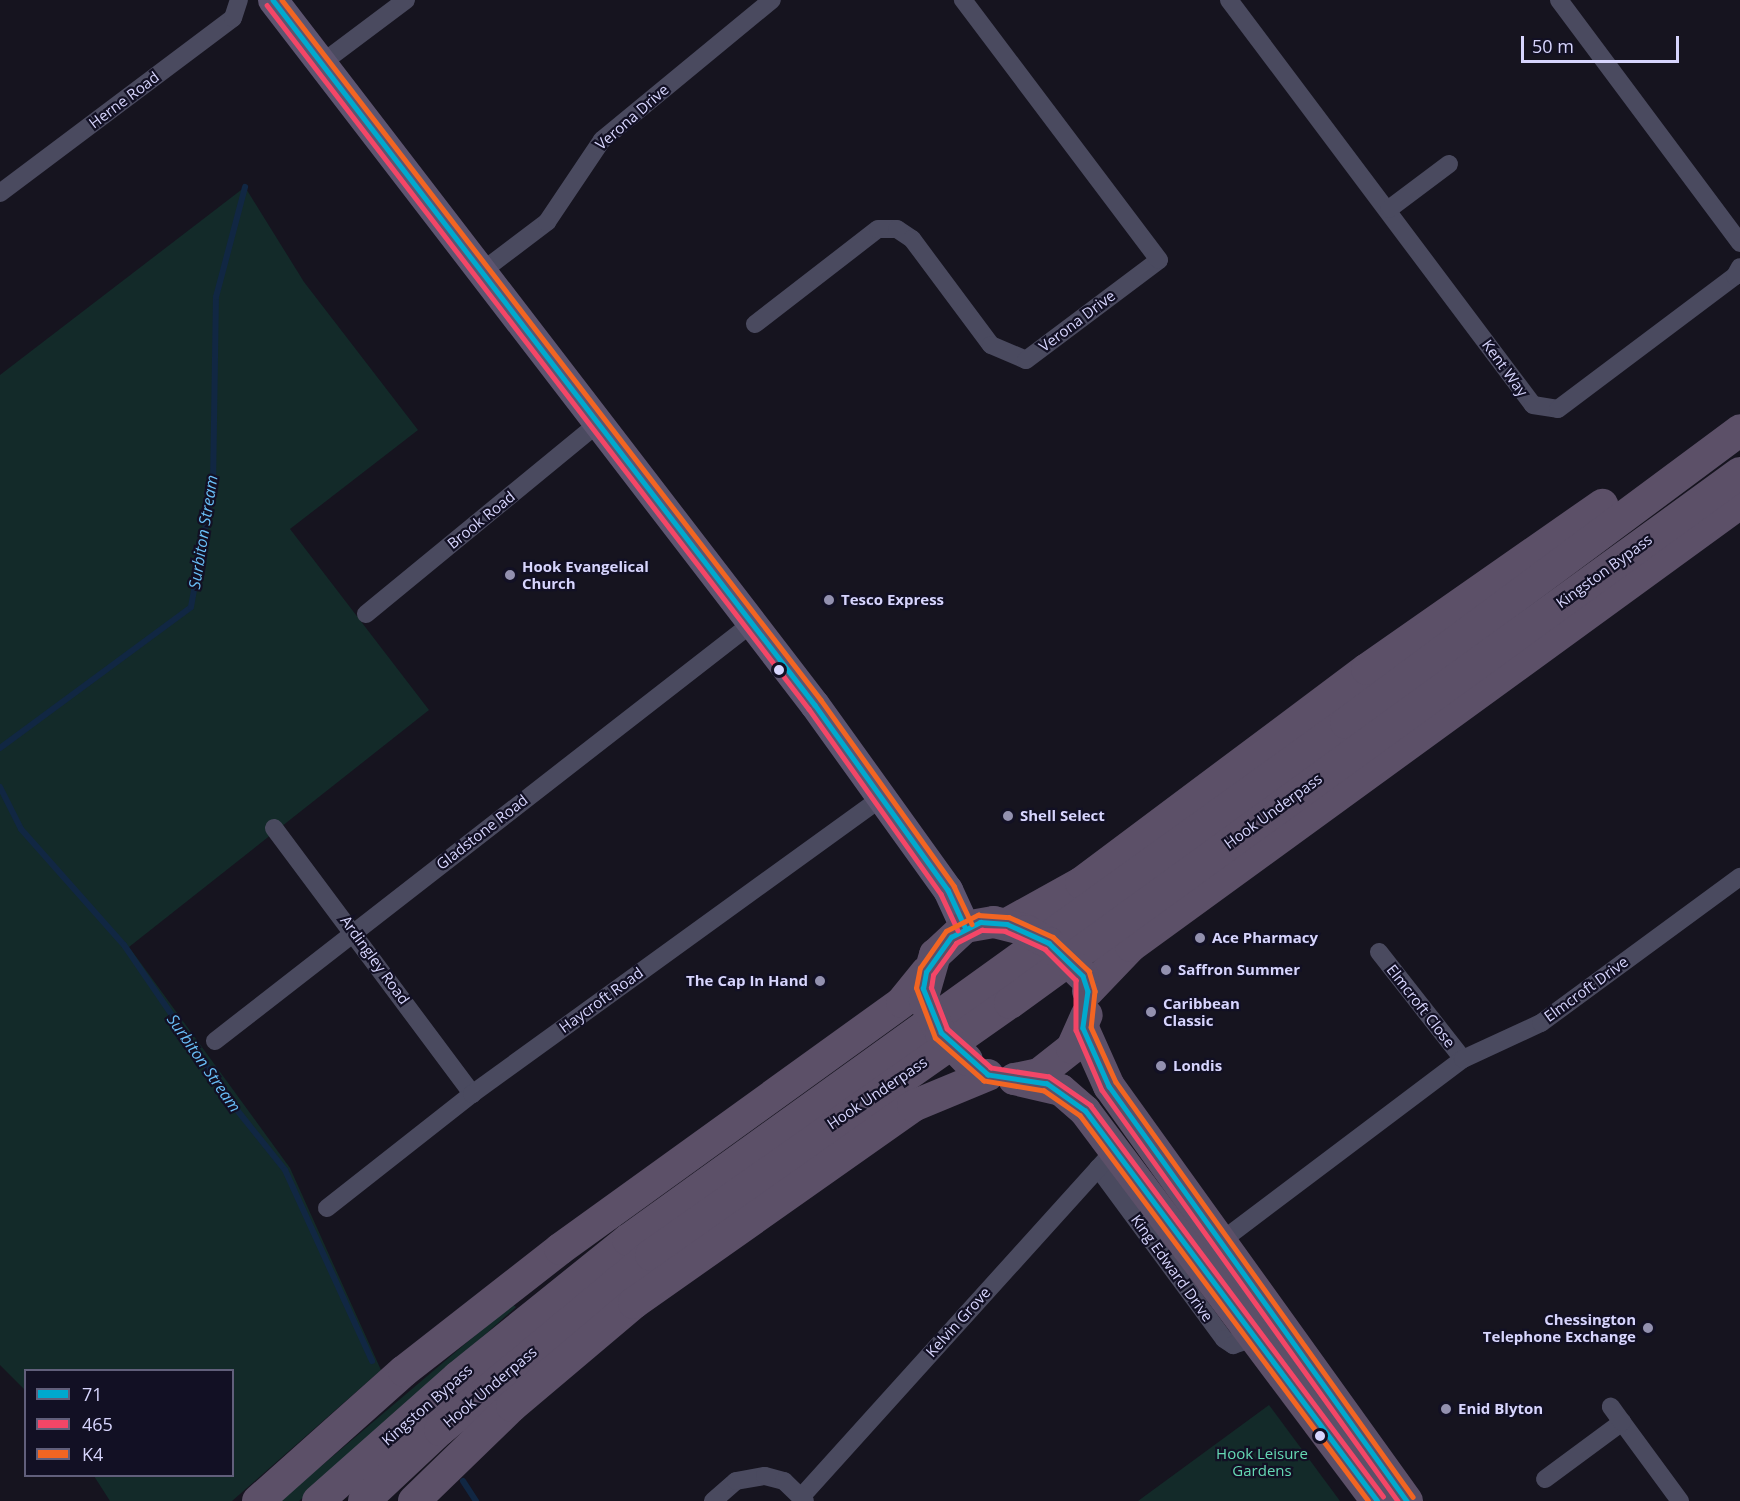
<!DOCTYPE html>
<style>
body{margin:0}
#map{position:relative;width:1740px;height:1501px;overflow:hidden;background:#16141f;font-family:"Open Sans",sans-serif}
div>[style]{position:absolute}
.green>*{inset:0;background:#132a29}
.stream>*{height:6px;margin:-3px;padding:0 3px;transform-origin:3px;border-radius:3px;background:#112743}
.minor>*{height:18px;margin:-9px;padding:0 9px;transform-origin:9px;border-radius:9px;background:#4a4a5f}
.primary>*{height:30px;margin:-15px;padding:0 15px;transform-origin:15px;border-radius:15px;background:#5d5570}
.trunk>*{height:32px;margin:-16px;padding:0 16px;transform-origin:16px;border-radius:16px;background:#5c5068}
.trunk-bridge>*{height:32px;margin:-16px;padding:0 16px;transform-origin:16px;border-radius:16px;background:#5c5068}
.bus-1>*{height:4.5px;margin:-2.25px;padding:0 2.25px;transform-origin:2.25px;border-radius:2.25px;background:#00a9ce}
.bus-2>*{height:4.5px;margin:-2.25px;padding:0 2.25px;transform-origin:2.25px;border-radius:2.25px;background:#f34667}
.bus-3>*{height:4.5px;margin:-2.25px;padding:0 2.25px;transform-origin:2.25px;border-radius:2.25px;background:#f26522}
.dots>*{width:16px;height:16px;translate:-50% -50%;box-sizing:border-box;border:3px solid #121024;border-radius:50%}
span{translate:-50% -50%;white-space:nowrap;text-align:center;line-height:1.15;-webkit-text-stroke:4.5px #121024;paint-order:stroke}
.street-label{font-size:15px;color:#d7d5fd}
.poi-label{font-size:15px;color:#d7d5fd;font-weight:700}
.left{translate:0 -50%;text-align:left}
.right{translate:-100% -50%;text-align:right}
.park-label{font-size:15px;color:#65d9b4}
.water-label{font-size:16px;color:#69bef7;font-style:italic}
.legend{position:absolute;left:24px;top:1369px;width:210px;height:108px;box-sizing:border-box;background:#121024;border:2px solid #615f7b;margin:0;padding:8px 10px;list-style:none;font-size:18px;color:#d7d5fd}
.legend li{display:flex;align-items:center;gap:12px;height:30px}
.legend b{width:30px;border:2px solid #615f7b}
.scale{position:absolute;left:1521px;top:36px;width:158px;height:27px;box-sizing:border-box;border:3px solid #d7d5fd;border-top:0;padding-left:8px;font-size:18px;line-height:21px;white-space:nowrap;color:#d7d5fd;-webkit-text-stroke:4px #121024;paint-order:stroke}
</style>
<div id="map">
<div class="green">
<i style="clip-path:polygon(245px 187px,304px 282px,418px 430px,290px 529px,429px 710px,129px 947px,290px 1168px,381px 1370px,232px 1501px,110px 1501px,94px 1476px,232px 1476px,232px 1370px,26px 1370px,25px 1390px,0 1365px,0 375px)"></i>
<i style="clip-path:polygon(512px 1304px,516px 1307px,299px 1501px,280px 1501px)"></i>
<i style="clip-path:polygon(1269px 1405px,1340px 1501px,1138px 1501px)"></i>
</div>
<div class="stream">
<i style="left:0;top:748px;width:237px;rotate:-36.4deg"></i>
<i style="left:191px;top:607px;width:124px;rotate:-79.8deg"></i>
<i style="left:213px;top:485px;width:188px;rotate:-89.1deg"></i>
<i style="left:216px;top:297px;width:114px;rotate:-75.2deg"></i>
<i style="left:0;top:787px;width:47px;rotate:63.4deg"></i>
<i style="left:21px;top:829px;width:155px;rotate:48.4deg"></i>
<i style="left:124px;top:945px;width:200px;rotate:55.6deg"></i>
<i style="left:237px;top:1110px;width:77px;rotate:51.3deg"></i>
<i style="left:285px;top:1170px;width:210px;rotate:65.5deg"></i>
<i style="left:463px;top:1481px;width:24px;rotate:57deg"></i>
</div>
<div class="minor">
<i style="left:1229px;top:0;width:506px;rotate:53.11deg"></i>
<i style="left:1533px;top:405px;width:25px;rotate:9deg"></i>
<i style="left:1558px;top:409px;width:221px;rotate:-36.9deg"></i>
<i style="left:1735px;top:276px;width:10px;rotate:-61deg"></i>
<i style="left:1559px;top:0;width:303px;rotate:53.3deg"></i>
<i style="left:322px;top:63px;width:105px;rotate:-36.9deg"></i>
<i style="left:0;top:193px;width:291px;rotate:-36.9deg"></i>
<i style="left:233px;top:18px;width:19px;rotate:-72deg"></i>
<i style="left:1389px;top:209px;width:75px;rotate:-36.9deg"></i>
<i style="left:481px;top:272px;width:83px;rotate:-37.1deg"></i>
<i style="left:547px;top:222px;width:99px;rotate:-56.1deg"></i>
<i style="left:602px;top:140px;width:220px;rotate:-39.5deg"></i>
<i style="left:755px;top:324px;width:155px;rotate:-37.7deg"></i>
<i style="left:878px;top:229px;width:19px"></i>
<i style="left:897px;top:229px;width:18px;rotate:34deg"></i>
<i style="left:912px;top:239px;width:132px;rotate:53.3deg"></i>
<i style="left:991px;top:345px;width:38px;rotate:23deg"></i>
<i style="left:1026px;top:360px;width:166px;rotate:-36.9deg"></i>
<i style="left:1159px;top:260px;width:326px;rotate:-127deg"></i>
<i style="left:366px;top:614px;width:298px;rotate:-39.4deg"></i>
<i style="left:274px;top:828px;width:332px;rotate:53.3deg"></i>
<i style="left:1379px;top:952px;width:136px;rotate:51.9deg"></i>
<i style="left:215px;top:1041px;width:679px;rotate:-37.88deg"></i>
<i style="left:1098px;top:1168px;width:212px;rotate:53.6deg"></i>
<i style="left:1224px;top:1339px;width:11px;rotate:34deg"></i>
<i style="left:1233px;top:1345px;width:25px;rotate:-18deg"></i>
<i style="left:327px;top:1208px;width:184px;rotate:-38.2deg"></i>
<i style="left:472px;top:1094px;width:505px;rotate:-35.89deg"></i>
<i style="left:1224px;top:1239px;width:299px;rotate:-37deg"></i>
<i style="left:1463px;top:1059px;width:86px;rotate:-24.8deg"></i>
<i style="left:1541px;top:1023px;width:247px;rotate:-36.3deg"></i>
<i style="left:1622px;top:1422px;width:98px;rotate:53.7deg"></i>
<i style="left:1545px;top:1479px;width:96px;rotate:-36.5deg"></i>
<i style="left:1622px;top:1422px;width:19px;rotate:-126deg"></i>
<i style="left:802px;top:1496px;width:467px;rotate:-47.9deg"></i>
<i style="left:713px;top:1501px;width:30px;rotate:-41deg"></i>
<i style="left:736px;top:1481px;width:29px;rotate:-10deg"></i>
<i style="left:765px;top:1476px;width:20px;rotate:15deg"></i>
<i style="left:784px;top:1481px;width:29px;rotate:44deg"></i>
</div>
<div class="primary">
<i style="left:273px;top:0;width:889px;rotate:52.45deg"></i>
<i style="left:815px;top:705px;width:228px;rotate:54.3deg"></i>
<i style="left:948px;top:890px;width:41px;rotate:65.3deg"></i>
</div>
<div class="trunk">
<i style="left:1007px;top:924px;width:85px;rotate:-29deg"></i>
<i style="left:1081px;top:883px;width:357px;rotate:-36.8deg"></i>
<i style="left:1367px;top:669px;width:287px;rotate:-34.9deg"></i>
<i style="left:1088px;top:991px;width:62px;rotate:-46.3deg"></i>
<i style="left:1131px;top:946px;width:753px;rotate:-36.03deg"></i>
<i style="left:924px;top:993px;width:40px;rotate:-74deg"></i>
<i style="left:935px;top:955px;width:41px;rotate:-43deg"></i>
<i style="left:965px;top:927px;width:29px;rotate:-10deg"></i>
<i style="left:994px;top:922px;width:33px;rotate:14deg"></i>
<i style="left:1083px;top:1028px;width:64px;rotate:65.9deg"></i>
<i style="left:1109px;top:1086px;width:511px;rotate:54.32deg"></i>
<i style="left:1014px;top:1079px;width:48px;rotate:13.2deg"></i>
<i style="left:1061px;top:1090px;width:32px;rotate:41deg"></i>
<i style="left:1085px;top:1111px;width:487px;rotate:53.2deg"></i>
<i style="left:1015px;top:1079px;width:25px;rotate:-12deg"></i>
<i style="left:1039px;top:1074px;width:42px;rotate:-38.2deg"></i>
<i style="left:1072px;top:1048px;width:36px;rotate:-66deg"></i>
<i style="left:258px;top:1501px;width:195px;rotate:-41.7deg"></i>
<i style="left:404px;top:1371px;width:198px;rotate:-38deg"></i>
<i style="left:560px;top:1249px;width:422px;rotate:-35.8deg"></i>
<i style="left:902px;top:1002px;width:38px;rotate:-51deg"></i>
<i style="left:318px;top:1501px;width:187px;rotate:-41.5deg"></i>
<i style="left:458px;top:1377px;width:218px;rotate:-38.9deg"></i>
<i style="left:628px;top:1240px;width:885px;rotate:-35.76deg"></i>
<i style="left:1346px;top:723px;width:491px;rotate:-36.6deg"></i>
<i style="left:364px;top:1501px;width:104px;rotate:-43.1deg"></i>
<i style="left:440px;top:1430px;width:274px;rotate:-39.7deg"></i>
<i style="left:651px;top:1255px;width:439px;rotate:-35.1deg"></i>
<i style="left:1010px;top:1003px;width:902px;rotate:-35.98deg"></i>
<i style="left:414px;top:1501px;width:136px;rotate:-44.1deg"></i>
<i style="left:512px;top:1406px;width:160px;rotate:-40.2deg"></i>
<i style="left:634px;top:1303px;width:342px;rotate:-35.2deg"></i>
<i style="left:913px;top:1106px;width:81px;rotate:-22.5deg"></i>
</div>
<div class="trunk-bridge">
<i style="left:1027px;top:931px;width:25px;rotate:29deg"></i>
<i style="left:1049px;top:943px;width:47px;rotate:44.1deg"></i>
<i style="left:925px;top:1002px;width:35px;rotate:63deg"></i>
<i style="left:941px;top:1033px;width:37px;rotate:46deg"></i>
</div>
<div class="bus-1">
<i style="left:273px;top:0;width:889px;rotate:52.45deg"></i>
<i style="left:815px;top:705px;width:228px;rotate:54.3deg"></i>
<i style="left:948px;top:890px;width:41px;rotate:65.3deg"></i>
<i style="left:1377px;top:1501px;width:487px;rotate:-126.8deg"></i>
<i style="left:1085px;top:1111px;width:47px;rotate:-144.6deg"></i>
<i style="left:1047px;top:1084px;width:60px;rotate:-171.3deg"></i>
<i style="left:988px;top:1075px;width:63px;rotate:-138.2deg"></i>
<i style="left:941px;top:1033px;width:48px;rotate:-112.2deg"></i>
<i style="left:923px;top:989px;width:17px;rotate:-80deg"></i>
<i style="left:926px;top:972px;width:43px;rotate:-54.5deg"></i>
<i style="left:951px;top:937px;width:33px;rotate:-27deg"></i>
<i style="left:980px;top:922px;width:27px;rotate:4deg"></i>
<i style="left:1007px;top:924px;width:46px;rotate:24.3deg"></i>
<i style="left:1049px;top:943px;width:47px;rotate:44.1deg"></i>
<i style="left:1083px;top:976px;width:16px;rotate:72deg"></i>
<i style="left:1088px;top:991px;width:37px;rotate:98deg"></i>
<i style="left:1083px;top:1028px;width:64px;rotate:65.9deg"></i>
<i style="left:1109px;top:1086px;width:511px;rotate:54.32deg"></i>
</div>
<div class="bus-2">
<i style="left:267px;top:5px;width:888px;rotate:52.41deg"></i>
<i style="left:809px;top:709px;width:227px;rotate:54.5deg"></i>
<i style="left:941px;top:894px;width:40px;rotate:65deg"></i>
<i style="left:1383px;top:1497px;width:488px;rotate:-126.8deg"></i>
<i style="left:1091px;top:1106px;width:51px;rotate:-145.4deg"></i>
<i style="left:1049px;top:1077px;width:59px;rotate:-171.2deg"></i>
<i style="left:991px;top:1068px;width:59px;rotate:-138.4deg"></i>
<i style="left:947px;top:1029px;width:44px;rotate:-111.3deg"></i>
<i style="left:931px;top:988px;width:13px;rotate:-81deg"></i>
<i style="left:933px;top:975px;width:39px;rotate:-54deg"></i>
<i style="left:956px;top:943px;width:29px;rotate:-27deg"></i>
<i style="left:982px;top:930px;width:23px;rotate:2deg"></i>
<i style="left:1005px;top:931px;width:44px;rotate:24.2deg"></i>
<i style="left:1045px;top:949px;width:44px;rotate:45deg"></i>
<i style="left:1076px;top:980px;width:50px;rotate:90deg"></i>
<i style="left:1076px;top:1030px;width:65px;rotate:66.6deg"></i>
<i style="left:1102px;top:1090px;width:506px;rotate:54.24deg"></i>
</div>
<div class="bus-3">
<i style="left:282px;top:0;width:883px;rotate:52.4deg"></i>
<i style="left:821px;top:700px;width:229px;rotate:54.4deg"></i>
<i style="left:954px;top:886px;width:42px;rotate:64.7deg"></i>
<i style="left:1368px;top:1501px;width:481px;rotate:-126.8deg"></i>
<i style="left:1080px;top:1116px;width:44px;rotate:-145.2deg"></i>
<i style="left:1044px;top:1091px;width:61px;rotate:-170.5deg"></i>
<i style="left:984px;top:1081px;width:65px;rotate:-138.7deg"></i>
<i style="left:935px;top:1038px;width:53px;rotate:-110.8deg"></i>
<i style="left:916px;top:988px;width:20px;rotate:-79deg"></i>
<i style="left:920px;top:968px;width:45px;rotate:-54.9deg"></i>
<i style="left:946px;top:931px;width:36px;rotate:-27deg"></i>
<i style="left:978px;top:915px;width:31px;rotate:4deg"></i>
<i style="left:1009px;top:917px;width:48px;rotate:24.4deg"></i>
<i style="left:1053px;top:937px;width:50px;rotate:43.4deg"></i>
<i style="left:1089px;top:971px;width:21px;rotate:73deg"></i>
<i style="left:1095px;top:991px;width:36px;rotate:96deg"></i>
<i style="left:1091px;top:1027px;width:60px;rotate:65.6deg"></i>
<i style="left:1116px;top:1082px;width:510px;rotate:54.41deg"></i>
</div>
<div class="dots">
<i style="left:510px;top:575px;background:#9391af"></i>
<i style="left:829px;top:600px;background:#9391af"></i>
<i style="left:779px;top:670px;background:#d7d5fd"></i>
<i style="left:1008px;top:816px;background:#9391af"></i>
<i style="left:1200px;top:938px;background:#9391af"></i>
<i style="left:1166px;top:970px;background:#9391af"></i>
<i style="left:820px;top:981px;background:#9391af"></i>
<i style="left:1151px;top:1012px;background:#9391af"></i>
<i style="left:1161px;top:1066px;background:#9391af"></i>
<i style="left:1648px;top:1328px;background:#9391af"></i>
<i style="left:1446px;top:1409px;background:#9391af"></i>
<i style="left:1320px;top:1436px;background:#d7d5fd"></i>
</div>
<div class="street-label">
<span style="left:124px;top:100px;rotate:-37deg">Herne Road</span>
<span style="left:632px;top:117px;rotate:-41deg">Verona Drive</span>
<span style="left:1077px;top:321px;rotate:-37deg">Verona Drive</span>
<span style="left:1505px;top:368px;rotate:54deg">Kent Way</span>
<span style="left:481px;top:520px;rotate:-39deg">Brook Road</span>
<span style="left:1604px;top:571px;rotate:-36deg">Kingston Bypass</span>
<span style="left:1273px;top:811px;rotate:-36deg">Hook Underpass</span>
<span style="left:482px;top:832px;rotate:-38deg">Gladstone Road</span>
<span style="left:375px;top:960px;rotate:54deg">Ardingley Road</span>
<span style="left:1586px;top:989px;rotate:-36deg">Elmcroft Drive</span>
<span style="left:601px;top:1000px;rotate:-36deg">Haycroft Road</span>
<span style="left:1421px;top:1006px;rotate:52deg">Elmcroft Close</span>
<span style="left:877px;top:1093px;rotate:-34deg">Hook Underpass</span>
<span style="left:1172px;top:1268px;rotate:54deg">King Edward Drive</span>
<span style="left:958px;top:1322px;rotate:-48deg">Kelvin Grove</span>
<span style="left:490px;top:1387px;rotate:-40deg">Hook Underpass</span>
<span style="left:427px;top:1405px;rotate:-41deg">Kingston Bypass</span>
</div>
<div class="poi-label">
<span class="left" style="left:522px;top:575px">Hook Evangelical<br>Church</span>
<span class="left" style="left:841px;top:600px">Tesco Express</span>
<span class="left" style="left:1020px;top:816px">Shell Select</span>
<span class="left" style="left:1212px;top:938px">Ace Pharmacy</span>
<span class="left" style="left:1178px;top:970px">Saffron Summer</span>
<span class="right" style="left:808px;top:981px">The Cap In Hand</span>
<span class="left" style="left:1163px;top:1012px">Caribbean<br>Classic</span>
<span class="left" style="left:1173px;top:1066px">Londis</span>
<span class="right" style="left:1636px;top:1328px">Chessington<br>Telephone Exchange</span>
<span class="left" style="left:1458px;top:1409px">Enid Blyton</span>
</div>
<div class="park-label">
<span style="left:1262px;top:1462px">Hook Leisure<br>Gardens</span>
</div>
<div class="water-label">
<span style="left:203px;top:532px;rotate:-81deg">Surbiton Stream</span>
<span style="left:204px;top:1063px;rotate:55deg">Surbiton Stream</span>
</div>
<ul class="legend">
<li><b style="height:8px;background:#00a9ce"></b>71</li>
<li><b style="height:8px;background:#f34667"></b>465</li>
<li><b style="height:8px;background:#f26522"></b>K4</li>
</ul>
<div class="scale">50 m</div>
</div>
